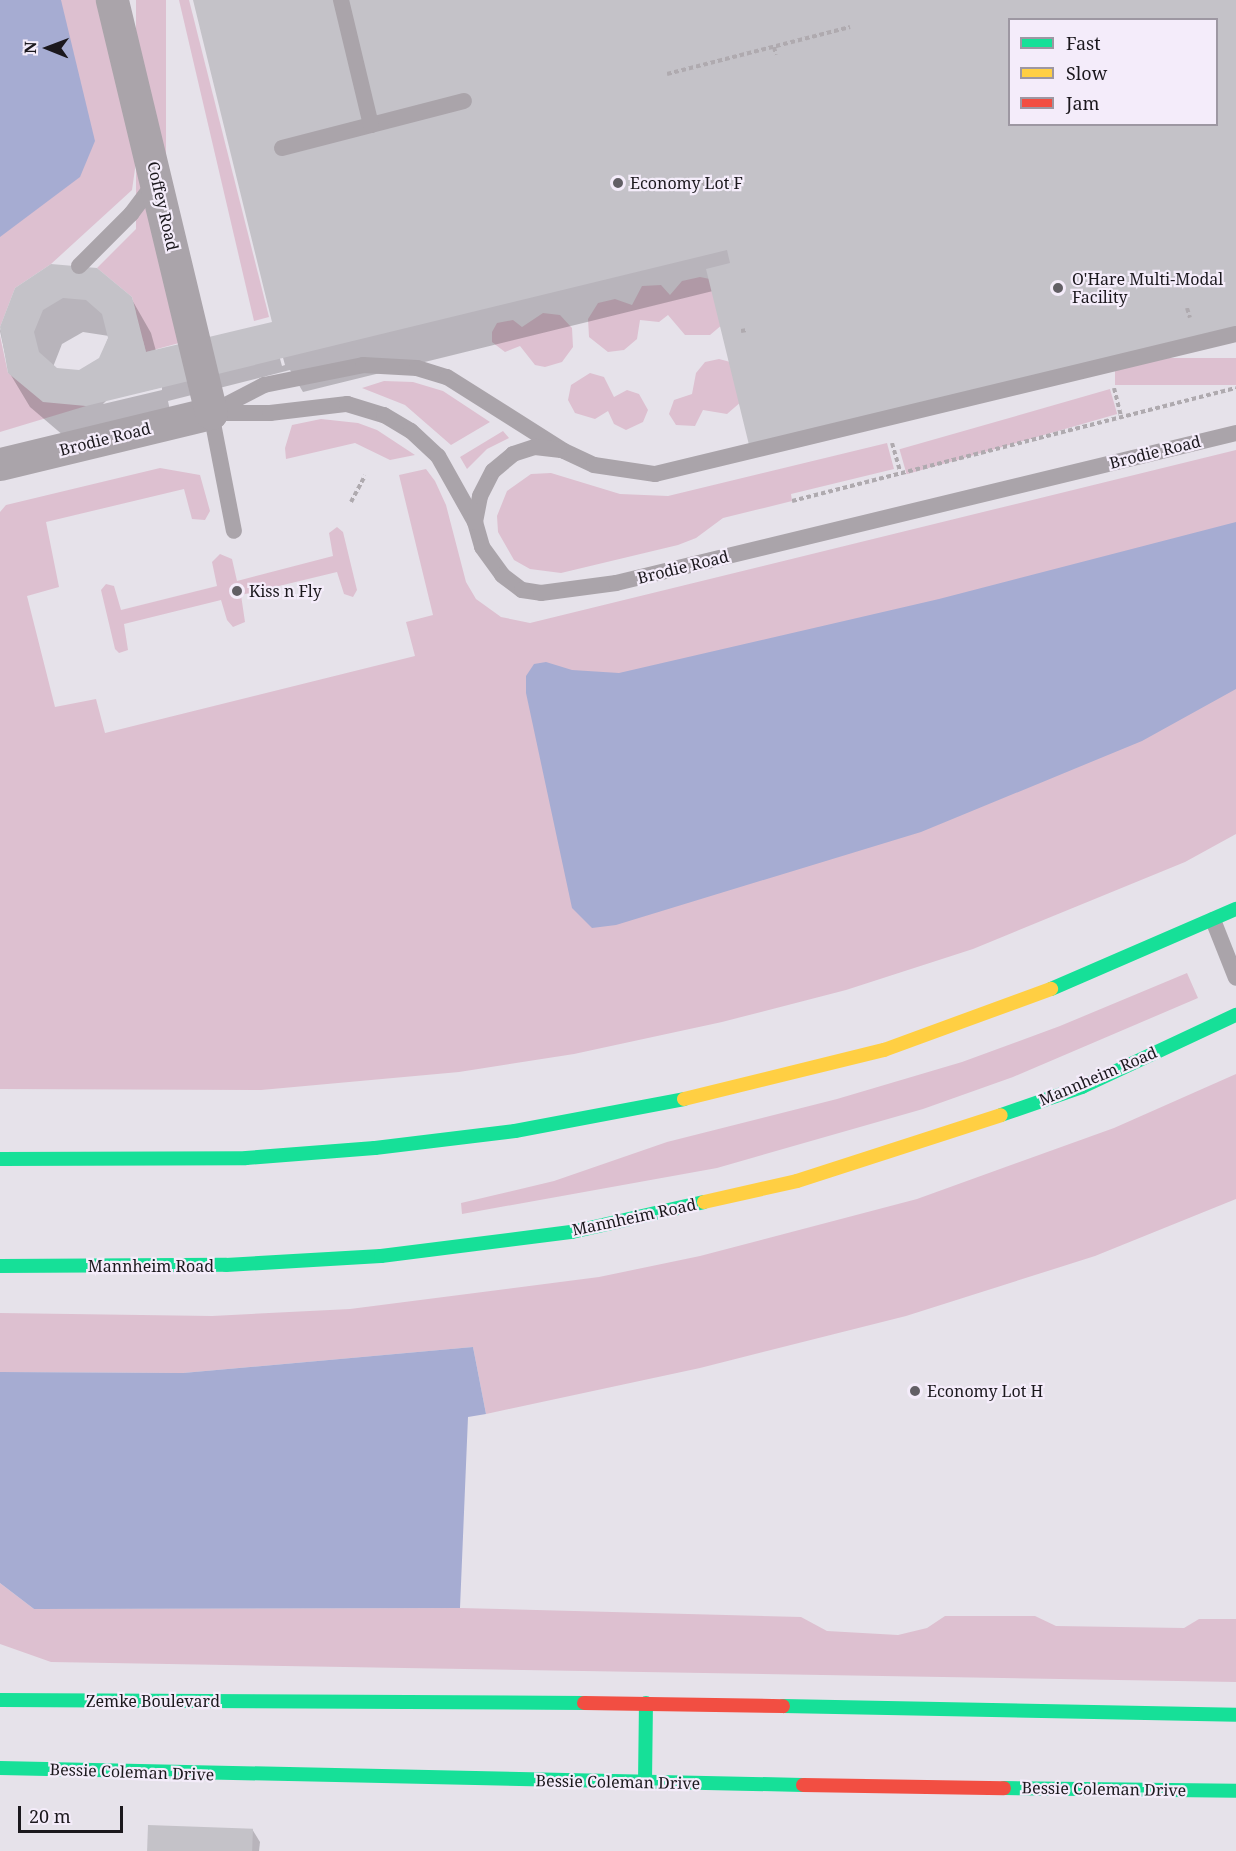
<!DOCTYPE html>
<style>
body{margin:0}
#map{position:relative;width:1236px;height:1851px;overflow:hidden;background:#e6e2ea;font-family:"Noto Serif",serif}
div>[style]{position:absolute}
.green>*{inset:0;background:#ddc0d0;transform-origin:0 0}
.water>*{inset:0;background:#a6acd2}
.shadow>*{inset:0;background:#0003}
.building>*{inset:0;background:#c4c2c8;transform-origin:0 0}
.path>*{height:4px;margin-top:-2px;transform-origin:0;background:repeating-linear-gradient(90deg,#afaaaf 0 4.5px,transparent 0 7.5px)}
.lane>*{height:16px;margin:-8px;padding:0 8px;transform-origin:8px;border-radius:8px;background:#aaa4aa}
.street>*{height:33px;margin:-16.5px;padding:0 16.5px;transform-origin:16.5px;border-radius:16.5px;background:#aaa4aa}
.fast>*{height:14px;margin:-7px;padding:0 7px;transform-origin:7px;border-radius:7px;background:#16e098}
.slow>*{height:14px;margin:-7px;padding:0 7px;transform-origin:7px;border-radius:7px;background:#ffcf43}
.jam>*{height:14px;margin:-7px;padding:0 7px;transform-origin:7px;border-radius:7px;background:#f24e42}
.dots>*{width:16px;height:16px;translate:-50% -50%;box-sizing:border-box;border:3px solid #f4ecfa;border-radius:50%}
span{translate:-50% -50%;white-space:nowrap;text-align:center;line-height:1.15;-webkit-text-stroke:4.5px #f4ecfa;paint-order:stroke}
.poi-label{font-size:16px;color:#1b181d}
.left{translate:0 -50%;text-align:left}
.street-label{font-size:16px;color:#1b181d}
.legend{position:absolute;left:1008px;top:18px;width:210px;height:108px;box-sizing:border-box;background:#f4ecfa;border:2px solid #9d97a2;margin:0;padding:8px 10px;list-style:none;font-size:18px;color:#1b181d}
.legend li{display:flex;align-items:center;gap:12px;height:30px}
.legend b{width:30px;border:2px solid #9d97a2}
.north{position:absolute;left:18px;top:18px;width:60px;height:60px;-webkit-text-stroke:4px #f4ecfa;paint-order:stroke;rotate:271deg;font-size:16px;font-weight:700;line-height:24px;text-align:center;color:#1b181d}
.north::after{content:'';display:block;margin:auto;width:21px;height:27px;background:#1b181d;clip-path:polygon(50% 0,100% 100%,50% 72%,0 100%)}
.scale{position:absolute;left:18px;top:1806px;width:105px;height:27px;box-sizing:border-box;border:3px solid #1b181d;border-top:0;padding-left:8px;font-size:18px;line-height:21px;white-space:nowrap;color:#1b181d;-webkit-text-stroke:4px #f4ecfa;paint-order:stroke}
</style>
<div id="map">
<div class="green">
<i style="clip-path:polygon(0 0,98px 0,137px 155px,132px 190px,51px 264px,15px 288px,0 327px)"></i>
<i style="left:136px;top:0;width:30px;height:341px"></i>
<i style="clip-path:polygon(179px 0,189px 0,269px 317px,254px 321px)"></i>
<i style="clip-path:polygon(149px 216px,179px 343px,146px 352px,132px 297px,97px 268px)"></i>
<i style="clip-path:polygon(700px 277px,710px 279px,723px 324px,710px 335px,685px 335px,668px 315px,659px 322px,640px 320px,637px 339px,624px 350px,608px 352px,589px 337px,588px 319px,598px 303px,615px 299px,632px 305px,642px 286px,661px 285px,670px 295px,682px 281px)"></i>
<i style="clip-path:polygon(543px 313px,560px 315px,572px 328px,573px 347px,562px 362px,545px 367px,535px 365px,520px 346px,505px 352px,492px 342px,492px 332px,497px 323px,513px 320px,522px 327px)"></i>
<i style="clip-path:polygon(0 336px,8px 373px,86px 406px,0 432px)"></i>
<i style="left:1236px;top:358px;width:27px;height:121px;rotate:90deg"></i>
<i style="clip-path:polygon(719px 359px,734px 363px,742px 401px,727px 414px,703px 410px,695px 426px,676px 425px,669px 414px,674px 400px,692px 394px,696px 373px,705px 362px)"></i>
<i style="clip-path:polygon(590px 373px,604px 377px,614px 397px,627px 390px,639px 394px,648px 410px,643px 422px,626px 430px,614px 424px,608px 411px,595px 419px,575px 413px,568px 400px,571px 385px)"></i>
<i style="clip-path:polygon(384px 381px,413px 382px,443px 391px,490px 422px,451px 445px,405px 405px,362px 388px)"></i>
<i style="left:1110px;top:389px;width:26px;height:219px;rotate:74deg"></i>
<i style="clip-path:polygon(321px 419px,358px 423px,377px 430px,415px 455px,390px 460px,355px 443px,286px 459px,285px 448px,292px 425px)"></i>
<i style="clip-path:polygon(503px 431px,509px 438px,487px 449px,467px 469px,460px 457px)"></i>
<i style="clip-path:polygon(887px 443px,894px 469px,791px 494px,792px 501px,723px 518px,696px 538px,678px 545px,561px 573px,530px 569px,514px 560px,498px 532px,497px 516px,507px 491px,531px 474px,551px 473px,620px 494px,668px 496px)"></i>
<i style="clip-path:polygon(1236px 450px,1236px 834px,1185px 862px,973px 949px,846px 990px,722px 1022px,574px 1054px,459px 1072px,261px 1090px,0 1089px,0 512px,6px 505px,160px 468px,200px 475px,210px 511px,205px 520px,192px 519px,184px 489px,46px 522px,59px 587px,27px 596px,55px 707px,96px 699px,105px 733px,415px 656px,406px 622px,433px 615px,399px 475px,426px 469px,435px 481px,446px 505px,466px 582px,476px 599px,501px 617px,530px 623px)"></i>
<i style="clip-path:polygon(337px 527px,343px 532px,357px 590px,353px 597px,344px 594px,337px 572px,241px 595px,245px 622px,233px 627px,227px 620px,221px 600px,124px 624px,128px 650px,119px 653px,115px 649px,101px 590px,106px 584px,114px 586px,121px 610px,217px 586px,212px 562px,220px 554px,232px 559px,237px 581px,333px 556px,329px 533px)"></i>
<i style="clip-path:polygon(1187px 973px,1198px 998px,1013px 1077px,923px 1109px,717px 1168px,462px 1214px,461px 1203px,554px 1181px,667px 1142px,837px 1099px,962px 1062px,1060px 1026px)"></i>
<i style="clip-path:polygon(1236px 1074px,1236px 1199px,1095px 1256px,906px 1316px,700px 1368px,486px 1414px,473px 1347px,183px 1373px,0 1372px,0 1313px,212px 1316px,350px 1309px,599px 1277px,700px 1256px,917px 1199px,1114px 1128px)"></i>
<i style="clip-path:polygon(0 1583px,34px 1609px,460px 1608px,801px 1617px,827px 1631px,898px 1635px,927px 1628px,945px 1616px,1035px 1616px,1056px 1626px,1184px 1628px,1199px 1619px,1236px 1619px,1236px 1682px,51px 1662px,0 1644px)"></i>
</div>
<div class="water">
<i style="clip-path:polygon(0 0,61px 0,95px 141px,80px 177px,0 237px)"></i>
<i style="clip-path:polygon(1236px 522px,1236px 689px,1142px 741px,921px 832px,616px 925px,592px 928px,572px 908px,526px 693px,526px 676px,534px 664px,546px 662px,572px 670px,619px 673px,939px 599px)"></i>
<i style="clip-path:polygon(473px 1347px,486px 1414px,468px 1417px,460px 1608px,34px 1609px,0 1583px,0 1372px,183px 1373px)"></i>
</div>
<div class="shadow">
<i style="clip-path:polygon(evenodd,195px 0,1236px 0,1236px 336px,713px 291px,303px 392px,290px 370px,168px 401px,173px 425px,64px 436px,30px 407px,9px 372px,0 331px,16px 289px,131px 298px,151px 333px,156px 351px,275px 331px,195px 0,1010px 20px,1216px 20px,1216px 124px,1010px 124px,1010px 20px,195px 0,83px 332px,109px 336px,100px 359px,79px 372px,56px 370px,53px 367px,62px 344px,83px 332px,195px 0,274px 336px,277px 336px,285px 365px,282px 366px,274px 336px,195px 0,162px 387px,162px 390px,103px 404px,107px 400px,162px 387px)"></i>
<i style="clip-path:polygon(252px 1829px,260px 1842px,259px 1851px,150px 1851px)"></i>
</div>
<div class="building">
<i style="clip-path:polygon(evenodd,193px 0,1236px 0,1236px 329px,750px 449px,706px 269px,730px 263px,727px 250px,86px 406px,43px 402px,8px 373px,0 327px,15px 288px,51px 264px,97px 268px,132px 297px,146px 352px,272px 322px,193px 0,1010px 20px,1216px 20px,1216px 124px,1010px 124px,1010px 20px,193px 0,63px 298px,86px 300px,102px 314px,108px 338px,99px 358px,79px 370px,57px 368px,39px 352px,34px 332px,43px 310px,63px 298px)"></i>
<i style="left:148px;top:1825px;width:105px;height:26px;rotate:2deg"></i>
</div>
<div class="path">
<i style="left:774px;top:47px;width:8px;rotate:76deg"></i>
<i style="left:667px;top:74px;width:189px;rotate:-14.4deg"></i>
<i style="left:695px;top:186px;width:25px;rotate:-14deg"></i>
<i style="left:1187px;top:308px;width:10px;rotate:73deg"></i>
<i style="left:741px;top:331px;width:6px;rotate:-9deg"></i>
<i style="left:1114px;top:388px;width:30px;rotate:76deg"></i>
<i style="left:892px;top:443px;width:29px;rotate:74deg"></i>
<i style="left:792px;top:501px;width:458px;rotate:-14.3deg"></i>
<i style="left:351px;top:502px;width:30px;rotate:-62deg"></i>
</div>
<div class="lane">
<i style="left:371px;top:125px;width:96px;rotate:-14.5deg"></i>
<i style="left:282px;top:148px;width:92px;rotate:-14.5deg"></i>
<i style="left:371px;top:125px;width:129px;rotate:-103.5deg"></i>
<i style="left:79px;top:266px;width:74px;rotate:-45deg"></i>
<i style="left:131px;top:214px;width:40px;rotate:-53deg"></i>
<i style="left:212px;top:412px;width:59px;rotate:-27.4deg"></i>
<i style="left:264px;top:385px;width:101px;rotate:-11.4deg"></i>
<i style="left:363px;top:365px;width:54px;rotate:3.2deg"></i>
<i style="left:417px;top:368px;width:31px;rotate:17deg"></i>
<i style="left:447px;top:377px;width:138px;rotate:32.3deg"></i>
<i style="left:564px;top:451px;width:33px;rotate:25deg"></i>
<i style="left:594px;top:465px;width:62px;rotate:8.4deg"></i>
<i style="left:655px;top:474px;width:598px;rotate:-13.55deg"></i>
<i style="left:211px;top:413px;width:59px"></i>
<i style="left:270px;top:413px;width:78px;rotate:-6.7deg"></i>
<i style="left:347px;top:404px;width:39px;rotate:17deg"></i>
<i style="left:384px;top:415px;width:31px;rotate:31deg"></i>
<i style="left:411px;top:431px;width:37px;rotate:43deg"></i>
<i style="left:438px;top:456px;width:76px;rotate:60.7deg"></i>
<i style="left:475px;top:522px;width:26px;rotate:74deg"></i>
<i style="left:482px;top:547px;width:34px;rotate:54deg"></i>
<i style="left:502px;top:575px;width:25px;rotate:37deg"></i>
<i style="left:522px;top:590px;width:19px;rotate:9deg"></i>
<i style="left:541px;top:593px;width:76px;rotate:-7.6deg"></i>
<i style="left:616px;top:583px;width:638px;rotate:-13.6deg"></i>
<i style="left:211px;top:413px;width:120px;rotate:79deg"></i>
<i style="left:475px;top:522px;width:26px;rotate:-79deg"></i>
<i style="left:480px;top:496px;width:28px;rotate:-63deg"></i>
<i style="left:493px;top:471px;width:26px;rotate:-40deg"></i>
<i style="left:513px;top:454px;width:23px;rotate:-18deg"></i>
<i style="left:535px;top:447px;width:24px;rotate:7deg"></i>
<i style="left:1213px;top:920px;width:62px;rotate:68.4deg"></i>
</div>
<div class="street">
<i style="left:0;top:464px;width:217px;rotate:-13.6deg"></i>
<i style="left:211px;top:413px;width:425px;rotate:-103.5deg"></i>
</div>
<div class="fast">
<i style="left:1051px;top:989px;width:202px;rotate:-23.4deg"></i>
<i style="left:1001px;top:1115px;width:86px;rotate:-19.1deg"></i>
<i style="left:1082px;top:1087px;width:170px;rotate:-25.1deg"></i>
<i style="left:0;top:1159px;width:246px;rotate:-0.2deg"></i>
<i style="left:246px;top:1158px;width:129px;rotate:-4.4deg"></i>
<i style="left:375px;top:1148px;width:141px;rotate:-6.9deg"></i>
<i style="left:515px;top:1131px;width:172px;rotate:-10.7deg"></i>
<i style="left:0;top:1266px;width:226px;rotate:-0.3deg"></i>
<i style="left:226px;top:1265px;width:155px;rotate:-3.3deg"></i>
<i style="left:381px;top:1256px;width:193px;rotate:-7.2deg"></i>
<i style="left:572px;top:1232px;width:135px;rotate:-12.8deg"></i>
<i style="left:0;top:1700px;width:584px;rotate:0.29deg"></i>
<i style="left:783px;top:1706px;width:453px;rotate:1.1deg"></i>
<i style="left:0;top:1768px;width:803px;rotate:1.21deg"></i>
<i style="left:645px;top:1783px;width:80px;rotate:-89.3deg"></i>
<i style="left:1004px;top:1788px;width:232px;rotate:0.7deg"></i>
</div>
<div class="slow">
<i style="left:684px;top:1099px;width:206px;rotate:-13.8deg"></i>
<i style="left:884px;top:1050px;width:178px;rotate:-20.1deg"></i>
<i style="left:704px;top:1202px;width:95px;rotate:-12.7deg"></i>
<i style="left:797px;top:1181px;width:214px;rotate:-17.9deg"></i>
</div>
<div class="jam">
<i style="left:584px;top:1703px;width:199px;rotate:0.9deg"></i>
<i style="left:803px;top:1785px;width:201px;rotate:0.9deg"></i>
</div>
<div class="dots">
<i style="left:618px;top:183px;background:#625f65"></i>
<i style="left:1058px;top:288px;background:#625f65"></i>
<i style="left:237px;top:591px;background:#625f65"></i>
<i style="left:915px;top:1391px;background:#625f65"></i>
</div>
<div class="poi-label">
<span class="left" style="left:630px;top:183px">Economy Lot F</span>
<span class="left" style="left:1072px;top:288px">O'Hare Multi-Modal<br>Facility</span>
<span class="left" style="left:249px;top:591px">Kiss n Fly</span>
<span class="left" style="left:927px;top:1391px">Economy Lot H</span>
</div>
<div class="street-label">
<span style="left:163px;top:206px;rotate:77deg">Coffey Road</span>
<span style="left:105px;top:439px;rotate:-14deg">Brodie Road</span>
<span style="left:1155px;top:452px;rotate:-14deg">Brodie Road</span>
<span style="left:683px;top:567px;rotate:-14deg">Brodie Road</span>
<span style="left:1098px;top:1076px;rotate:-23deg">Mannheim Road</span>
<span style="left:634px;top:1217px;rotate:-12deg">Mannheim Road</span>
<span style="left:151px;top:1266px">Mannheim Road</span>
<span style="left:153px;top:1701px">Zemke Boulevard</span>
<span style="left:132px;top:1772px;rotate:2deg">Bessie Coleman Drive</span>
<span style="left:618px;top:1782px;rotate:1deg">Bessie Coleman Drive</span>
<span style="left:1104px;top:1789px;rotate:1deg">Bessie Coleman Drive</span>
</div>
<ul class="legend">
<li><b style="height:8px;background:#16e098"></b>Fast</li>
<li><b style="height:8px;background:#ffcf43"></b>Slow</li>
<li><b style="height:8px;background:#f24e42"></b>Jam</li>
</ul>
<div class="north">N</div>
<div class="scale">20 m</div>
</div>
